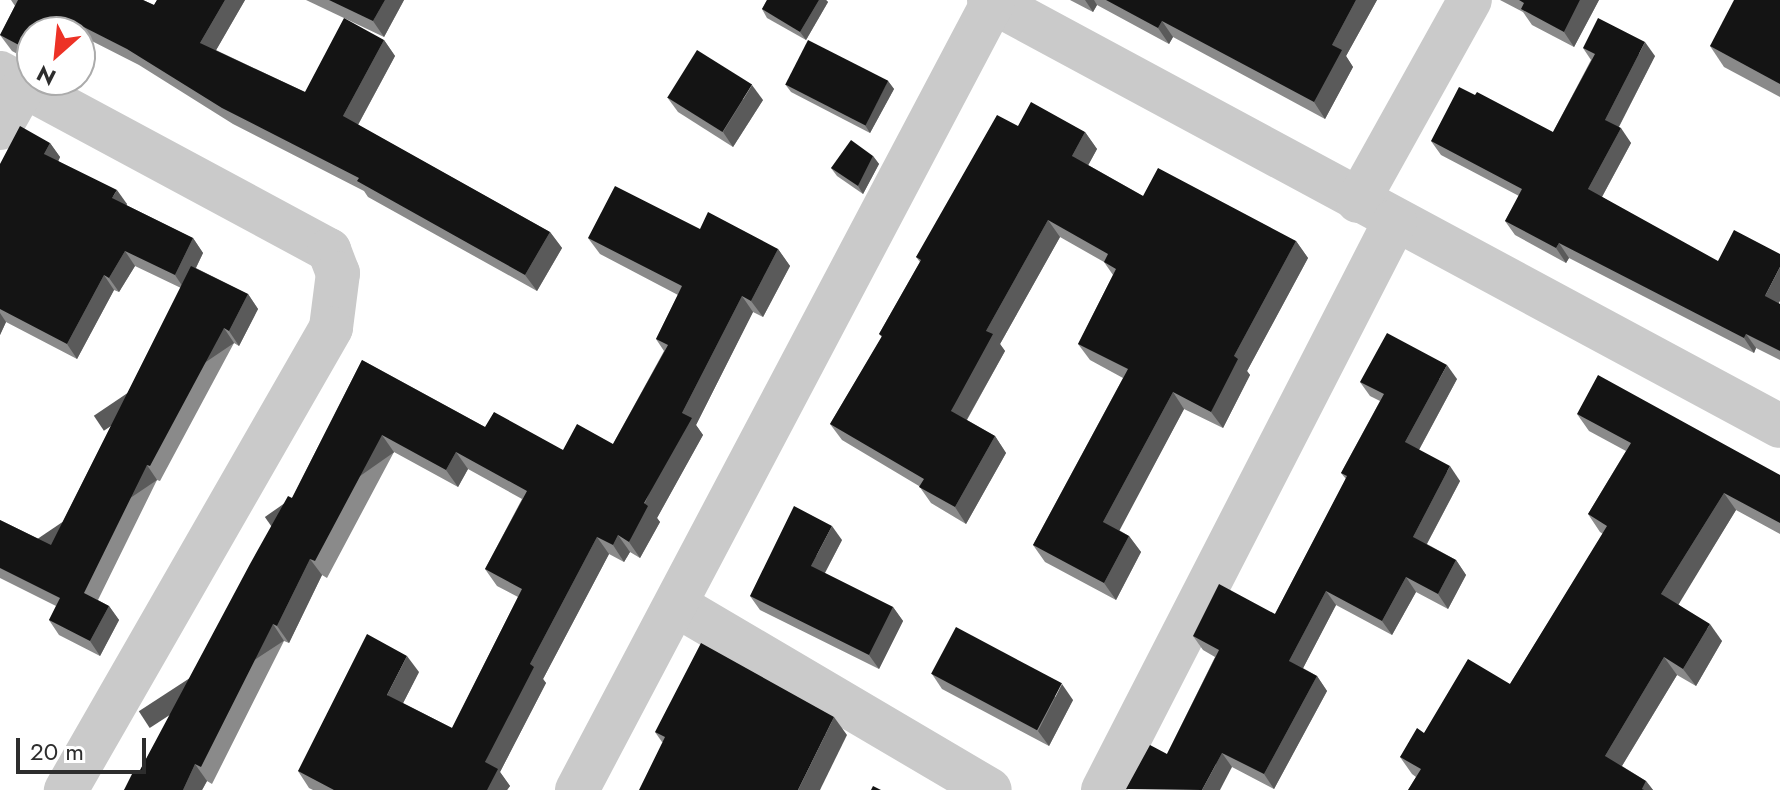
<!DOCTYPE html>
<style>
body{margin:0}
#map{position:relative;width:1780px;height:790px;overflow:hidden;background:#fff;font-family:Jost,sans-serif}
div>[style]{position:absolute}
.minor>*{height:44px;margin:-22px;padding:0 22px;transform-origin:22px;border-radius:22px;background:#cacaca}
.wall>*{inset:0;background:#8a8a8a}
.shaded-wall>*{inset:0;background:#5a5a5a;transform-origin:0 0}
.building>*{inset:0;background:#141414;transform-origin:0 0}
span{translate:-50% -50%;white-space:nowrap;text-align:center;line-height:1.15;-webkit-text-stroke:8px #fff;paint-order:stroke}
.north{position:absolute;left:16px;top:16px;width:80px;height:80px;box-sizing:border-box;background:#fff;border:2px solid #ababab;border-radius:50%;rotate:207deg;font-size:22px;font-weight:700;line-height:32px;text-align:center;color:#2d2d2d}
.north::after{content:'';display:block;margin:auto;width:28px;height:36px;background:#ed3226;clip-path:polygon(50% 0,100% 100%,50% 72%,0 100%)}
.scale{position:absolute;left:16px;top:738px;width:130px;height:36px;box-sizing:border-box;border:4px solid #2d2d2d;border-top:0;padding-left:10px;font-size:24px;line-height:28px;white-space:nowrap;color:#2d2d2d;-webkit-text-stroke:6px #fff;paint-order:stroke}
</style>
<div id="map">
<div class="minor">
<i style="left:989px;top:0;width:898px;rotate:28.31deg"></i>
<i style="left:0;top:73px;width:374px;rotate:28.3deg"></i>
<i style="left:329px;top:250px;width:25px;rotate:69deg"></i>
<i style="left:338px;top:273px;width:55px;rotate:97.3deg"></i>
<i style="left:331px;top:328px;width:533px;rotate:119.84deg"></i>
<i style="left:0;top:128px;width:47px;rotate:-60.7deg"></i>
<i style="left:1358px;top:201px;width:230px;rotate:-60.9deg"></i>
<i style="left:676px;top:605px;width:364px;rotate:30.5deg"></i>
<i style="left:577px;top:790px;width:891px;rotate:-62.17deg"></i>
<i style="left:1103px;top:790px;width:640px;rotate:-62.83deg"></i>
</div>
<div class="wall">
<i style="clip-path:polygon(11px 0,143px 0,154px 5px,157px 0,245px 0,216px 50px,305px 92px,384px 40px,395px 56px,358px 125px,550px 232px,562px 248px,537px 291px,368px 197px,364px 191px,233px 124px,139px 65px,80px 35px,80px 32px,32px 32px,32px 62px,12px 51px,0 35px,15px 6px)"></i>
<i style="clip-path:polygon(306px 0,404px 0,384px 37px)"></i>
<i style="clip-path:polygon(767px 0,826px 0,828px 2px,806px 40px,767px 18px,762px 9px)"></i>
<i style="clip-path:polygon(1070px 0,1377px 0,1346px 56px,1353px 67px,1325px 119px,1173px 37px,1169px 44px,1097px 5px,1093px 12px)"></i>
<i style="clip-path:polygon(1500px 0,1599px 0,1574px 47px,1532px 25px,1523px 12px)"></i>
<i style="clip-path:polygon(1780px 0,1780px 97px,1724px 67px,1710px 46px)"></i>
<i style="clip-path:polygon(1583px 48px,1655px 56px,1619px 127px,1631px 143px,1602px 197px,1780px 304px,1780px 360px,1756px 348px,1754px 353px,1569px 258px,1566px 263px,1515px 235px,1505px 221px,1519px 196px,1441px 155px,1431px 141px,1553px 132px,1591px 60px)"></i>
<i style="clip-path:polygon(888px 81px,894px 89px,870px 133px,791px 92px,785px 84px)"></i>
<i style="clip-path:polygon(667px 97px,763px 100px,733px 147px,678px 112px)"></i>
<i style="clip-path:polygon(1018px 126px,1085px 132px,1097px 149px,1088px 165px,1143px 196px,1296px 241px,1308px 258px,1247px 371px,1250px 375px,1223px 428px,1184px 409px,1119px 530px,1129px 536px,1141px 552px,1116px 600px,1045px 562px,1033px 545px,1123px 378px,1090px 360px,1078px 344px,1113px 275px,1104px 262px,1060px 237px,1000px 344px,1005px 351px,967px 420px,995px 436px,1006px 453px,966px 524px,931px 503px,919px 486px,842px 440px,830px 424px,882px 337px,879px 334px,920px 262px,916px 257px)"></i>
<i style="clip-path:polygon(50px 143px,60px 157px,58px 161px,127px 204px,126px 205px,193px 238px,203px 253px,196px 268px,248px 294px,258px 309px,239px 346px,234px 343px,160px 481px,157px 480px,98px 600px,109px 606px,119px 620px,100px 656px,59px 635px,49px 620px,56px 606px,0 578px,0 520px,51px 545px,181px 288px,135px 266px,119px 292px,114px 290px,77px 359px,6px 322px,0 335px,0 164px)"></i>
<i style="clip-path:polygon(873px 156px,879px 164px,863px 194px,837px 176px,831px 168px)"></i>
<i style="clip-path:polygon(700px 229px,778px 249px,790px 266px,763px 317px,753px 312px,696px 425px,703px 435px,657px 518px,660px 522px,640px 558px,630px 552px,624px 562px,609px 554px,543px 679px,546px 683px,500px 772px,510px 786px,507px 790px,313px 790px,309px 788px,298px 771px,419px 672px,403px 703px,452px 728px,518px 597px,497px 586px,485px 569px,522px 499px,468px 469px,458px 487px,394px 452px,327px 578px,322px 575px,289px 643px,284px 641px,212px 784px,207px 781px,202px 790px,124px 790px,139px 772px,292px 498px,362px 360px,485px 427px,563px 450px,613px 444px,664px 351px,656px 339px,678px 295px,600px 254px,588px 238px)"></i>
<i style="clip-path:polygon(1457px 379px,1419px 450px,1460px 481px,1427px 544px,1456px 560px,1466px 575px,1448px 609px,1416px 592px,1392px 635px,1336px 605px,1303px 668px,1317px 676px,1327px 691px,1274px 789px,1232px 767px,1167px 754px,1215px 657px,1203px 650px,1193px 636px,1275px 614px,1346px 479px,1341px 473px,1380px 401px,1370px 396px,1360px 382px)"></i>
<i style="clip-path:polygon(1577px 414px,1780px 475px,1780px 534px,1736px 510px,1678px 604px,1722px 641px,1696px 686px,1677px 675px,1622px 766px,1646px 781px,1653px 790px,1408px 790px,1416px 777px,1412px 774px,1400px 757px,1424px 733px,1510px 684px,1603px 534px,1600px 532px,1588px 514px,1626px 451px,1589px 431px)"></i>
<i style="clip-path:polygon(842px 540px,825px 573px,893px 607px,903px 621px,879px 669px,760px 610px,750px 596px)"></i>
<i style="clip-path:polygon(932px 674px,1073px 700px,1049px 746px,942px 689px)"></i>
<i style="clip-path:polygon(655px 732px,847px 735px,662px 742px)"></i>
</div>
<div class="shaded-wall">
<i style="clip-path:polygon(225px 0,245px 0,211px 59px,200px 43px)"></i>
<i style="clip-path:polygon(385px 0,404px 0,384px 37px,373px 21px)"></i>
<i style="clip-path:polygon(819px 0,826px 0,828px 2px,806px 40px,800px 32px)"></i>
<i style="clip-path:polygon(1085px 0,1094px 0,1097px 5px,1093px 12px)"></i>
<i style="clip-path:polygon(1356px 0,1377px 0,1346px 56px,1353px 67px,1325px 119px,1314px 102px,1332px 45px)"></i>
<i style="clip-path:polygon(1580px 0,1599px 0,1574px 47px,1564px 32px)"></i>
<i style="clip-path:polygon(64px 17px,75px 32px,56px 32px)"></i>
<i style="clip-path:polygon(1162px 21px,1173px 37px,1169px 44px,1158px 28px)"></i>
<i style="clip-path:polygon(384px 40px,395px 56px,354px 132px,343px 116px)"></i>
<i style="clip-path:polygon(1645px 42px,1655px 56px,1615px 134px,1605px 120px)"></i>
<i style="clip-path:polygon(888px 81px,894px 89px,870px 133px,865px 125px)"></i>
<i style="clip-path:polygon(752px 85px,763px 100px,733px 147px,723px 132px)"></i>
<i style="clip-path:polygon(1621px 128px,1631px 143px,1598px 204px,1588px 189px)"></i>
<i style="clip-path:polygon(1085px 132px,1097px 149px,1084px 173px,1072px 156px)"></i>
<i style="clip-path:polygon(50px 143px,60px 157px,55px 169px,44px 154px)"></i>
<i style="clip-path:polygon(873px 156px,879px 164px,863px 194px,858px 186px)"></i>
<i style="clip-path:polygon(117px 190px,127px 204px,123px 213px,112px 198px)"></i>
<i style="clip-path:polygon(1048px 220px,1060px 237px,1000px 344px,1005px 351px,962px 428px,951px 411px,986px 331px)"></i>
<i style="clip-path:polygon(550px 232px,562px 248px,537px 291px,525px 275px)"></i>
<i style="clip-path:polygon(193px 238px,203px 253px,185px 290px,175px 275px)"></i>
<i style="clip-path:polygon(1296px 241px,1308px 258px,1247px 371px,1250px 375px,1223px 428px,1211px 412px,1234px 356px)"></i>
<i style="clip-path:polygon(1559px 243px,1569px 258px,1566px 263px,1556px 248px)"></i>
<i style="clip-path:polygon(778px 249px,790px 266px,763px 317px,751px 301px)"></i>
<i style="clip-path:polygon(125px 251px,135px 266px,119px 292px,109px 278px)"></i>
<i style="clip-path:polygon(1780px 267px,1780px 301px,1775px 311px,1765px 296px)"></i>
<i style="clip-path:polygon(104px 275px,114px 290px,77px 359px,67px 344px)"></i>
<i style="clip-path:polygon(248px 294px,258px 309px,239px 346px,229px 331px)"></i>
<i style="clip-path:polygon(742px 296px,753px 312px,696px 425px,703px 435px,657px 518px,660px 522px,640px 558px,629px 542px,682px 413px)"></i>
<i style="clip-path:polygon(0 313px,6px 322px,0 335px)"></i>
<i style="left:224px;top:328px;width:18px;height:157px;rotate:56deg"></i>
<i style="clip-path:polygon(1746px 334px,1756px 348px,1754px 353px,1744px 338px)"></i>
<i style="clip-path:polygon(1447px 365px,1457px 379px,1415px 457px,1405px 442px)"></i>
<i style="clip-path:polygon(1173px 392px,1184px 409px,1115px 539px,1103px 522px)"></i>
<i style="left:382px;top:435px;width:21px;height:143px;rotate:55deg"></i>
<i style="clip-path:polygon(995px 436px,1006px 453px,966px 524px,955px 507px)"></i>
<i style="clip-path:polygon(456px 452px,468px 469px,458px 487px,446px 470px)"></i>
<i style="left:147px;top:465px;width:18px;height:143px;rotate:56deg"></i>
<i style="clip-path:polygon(1450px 466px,1460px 481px,1423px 551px,1413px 537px)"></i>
<i style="clip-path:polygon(1724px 493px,1736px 510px,1674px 612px,1661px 594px)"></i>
<i style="clip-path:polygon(832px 526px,842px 540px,821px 580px,811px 566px)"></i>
<i style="clip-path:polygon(618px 535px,630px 552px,624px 562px,613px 545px)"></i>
<i style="clip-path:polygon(1129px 536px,1141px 552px,1116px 600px,1104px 583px)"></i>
<i style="clip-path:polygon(597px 537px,609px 554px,543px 679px,546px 683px,500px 772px,510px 786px,507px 790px,487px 790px,485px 762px,530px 664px)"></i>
<i style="clip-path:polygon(310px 559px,322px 575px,289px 643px,277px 626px)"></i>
<i style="clip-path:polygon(1456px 560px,1466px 575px,1448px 609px,1438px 594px)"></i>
<i style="clip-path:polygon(1406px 577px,1416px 592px,1392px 635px,1382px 621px)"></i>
<i style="clip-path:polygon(1326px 591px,1336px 605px,1299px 676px,1289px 661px)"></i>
<i style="clip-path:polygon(109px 606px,119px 620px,100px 656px,90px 641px)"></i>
<i style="clip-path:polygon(893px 607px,903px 621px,879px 669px,869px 655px)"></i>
<i style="left:273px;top:624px;width:20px;height:160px;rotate:57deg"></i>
<i style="clip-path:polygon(1710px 624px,1722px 641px,1696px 686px,1683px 669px)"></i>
<i style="clip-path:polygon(407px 656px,419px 672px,399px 711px,387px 695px)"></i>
<i style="clip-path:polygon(1664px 657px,1677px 675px,1617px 774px,1605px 756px)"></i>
<i style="clip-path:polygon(1317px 676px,1327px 691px,1274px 789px,1264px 774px)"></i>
<i style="clip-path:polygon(1062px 684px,1073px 700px,1049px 746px,1038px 731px)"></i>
<i style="clip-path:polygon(834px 717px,847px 735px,820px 790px,798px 790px)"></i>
<i style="clip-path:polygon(1222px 753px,1232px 767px,1220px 790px,1202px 790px)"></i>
<i style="clip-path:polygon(195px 764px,207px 781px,202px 790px,183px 790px)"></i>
<i style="clip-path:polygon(1646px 781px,1653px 790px,1643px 790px,1642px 789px)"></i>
</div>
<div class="building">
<i style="clip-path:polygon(18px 0,143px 0,154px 5px,157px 0,225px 0,200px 43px,305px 92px,344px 18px,384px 40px,343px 116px,550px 232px,525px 275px,357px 181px,359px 178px,222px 108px,127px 49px,64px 17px,56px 32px,32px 32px,32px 52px,0 35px)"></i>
<i style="clip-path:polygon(329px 0,385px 0,373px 21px)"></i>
<i style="clip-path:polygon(767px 0,819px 0,800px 32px,762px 9px)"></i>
<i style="clip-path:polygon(1106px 0,1356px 0,1332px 45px,1342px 50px,1314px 102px,1162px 21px,1158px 28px)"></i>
<i style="clip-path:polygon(1519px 0,1580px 0,1564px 32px,1521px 9px,1524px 3px)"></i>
<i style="clip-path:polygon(1734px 0,1780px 0,1780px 84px,1710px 46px)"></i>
<i style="clip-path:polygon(1598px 18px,1645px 42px,1605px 120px,1621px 128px,1588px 189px,1718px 261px,1734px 230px,1780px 254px,1780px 267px,1765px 296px,1780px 304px,1780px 351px,1746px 334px,1744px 338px,1559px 243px,1556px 248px,1505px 221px,1522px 189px,1431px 141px,1459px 87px,1475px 95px,1477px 92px,1553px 132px,1595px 54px,1583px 48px)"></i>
<i style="left:808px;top:40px;width:90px;height:50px;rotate:27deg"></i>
<i style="left:697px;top:50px;width:65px;height:56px;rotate:32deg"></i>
<i style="clip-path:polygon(1031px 102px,1085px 132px,1072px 156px,1143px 196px,1158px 168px,1296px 241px,1234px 356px,1238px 359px,1211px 412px,1173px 392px,1103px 522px,1129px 536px,1104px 583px,1033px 545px,1128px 369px,1078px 344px,1116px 269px,1104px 262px,1108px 254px,1048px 220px,986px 331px,993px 334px,951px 411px,995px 436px,955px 507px,919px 487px,924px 479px,830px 424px,882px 336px,879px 334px,921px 260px,916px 257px,997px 115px,1018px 126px)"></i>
<i style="clip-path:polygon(20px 126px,50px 143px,44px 154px,117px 190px,112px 198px,193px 238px,175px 275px,125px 251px,109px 278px,104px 275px,67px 344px,0 309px,0 164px)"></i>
<i style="clip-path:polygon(851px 140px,873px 156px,858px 186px,831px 168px)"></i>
<i style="clip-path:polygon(615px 186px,700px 229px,708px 212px,778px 249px,751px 301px,742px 296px,682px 413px,692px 418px,644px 503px,648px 506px,629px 542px,618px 535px,613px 545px,597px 537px,530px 664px,534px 667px,485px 762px,498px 769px,487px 790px,334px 790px,298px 771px,367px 634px,407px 656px,387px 695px,452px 728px,522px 589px,485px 569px,527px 491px,456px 452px,446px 470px,382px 435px,315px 561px,310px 559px,277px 626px,273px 624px,201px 767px,195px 764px,183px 790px,124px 790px,134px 770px,139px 772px,250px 564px,288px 496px,292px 498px,362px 360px,485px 427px,494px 412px,563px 450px,577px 424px,613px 444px,668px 345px,656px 339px,682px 286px,588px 238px)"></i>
<i style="clip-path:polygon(191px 266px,248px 294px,229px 331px,224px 328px,150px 466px,147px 465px,84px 593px,109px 606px,90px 641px,49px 620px,60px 598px,0 568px,0 520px,51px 545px)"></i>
<i style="clip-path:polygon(1387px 333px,1447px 365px,1405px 442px,1450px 466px,1413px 537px,1456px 560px,1438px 594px,1406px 577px,1382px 621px,1326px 591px,1289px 661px,1317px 676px,1264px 774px,1222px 753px,1202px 790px,1126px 789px,1150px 745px,1167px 754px,1219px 650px,1193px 636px,1219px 584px,1275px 614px,1347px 476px,1341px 473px,1384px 394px,1360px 382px)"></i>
<i style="clip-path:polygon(1598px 375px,1780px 475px,1780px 523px,1724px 493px,1661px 594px,1710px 624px,1683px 669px,1664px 657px,1605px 756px,1646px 781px,1642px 789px,1644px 790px,1408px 790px,1421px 769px,1400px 757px,1417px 728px,1424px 733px,1468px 659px,1510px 684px,1607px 526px,1588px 514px,1631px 443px,1577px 414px)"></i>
<i style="clip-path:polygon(794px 506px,832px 526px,811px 566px,893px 607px,869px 655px,750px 596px)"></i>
<i style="left:956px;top:627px;width:120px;height:53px;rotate:28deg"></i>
<i style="clip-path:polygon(701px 643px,834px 717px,798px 790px,639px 790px,665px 737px,655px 732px)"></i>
<i style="clip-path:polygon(873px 786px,881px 790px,871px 790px)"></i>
</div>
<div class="north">N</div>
<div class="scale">20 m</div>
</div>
